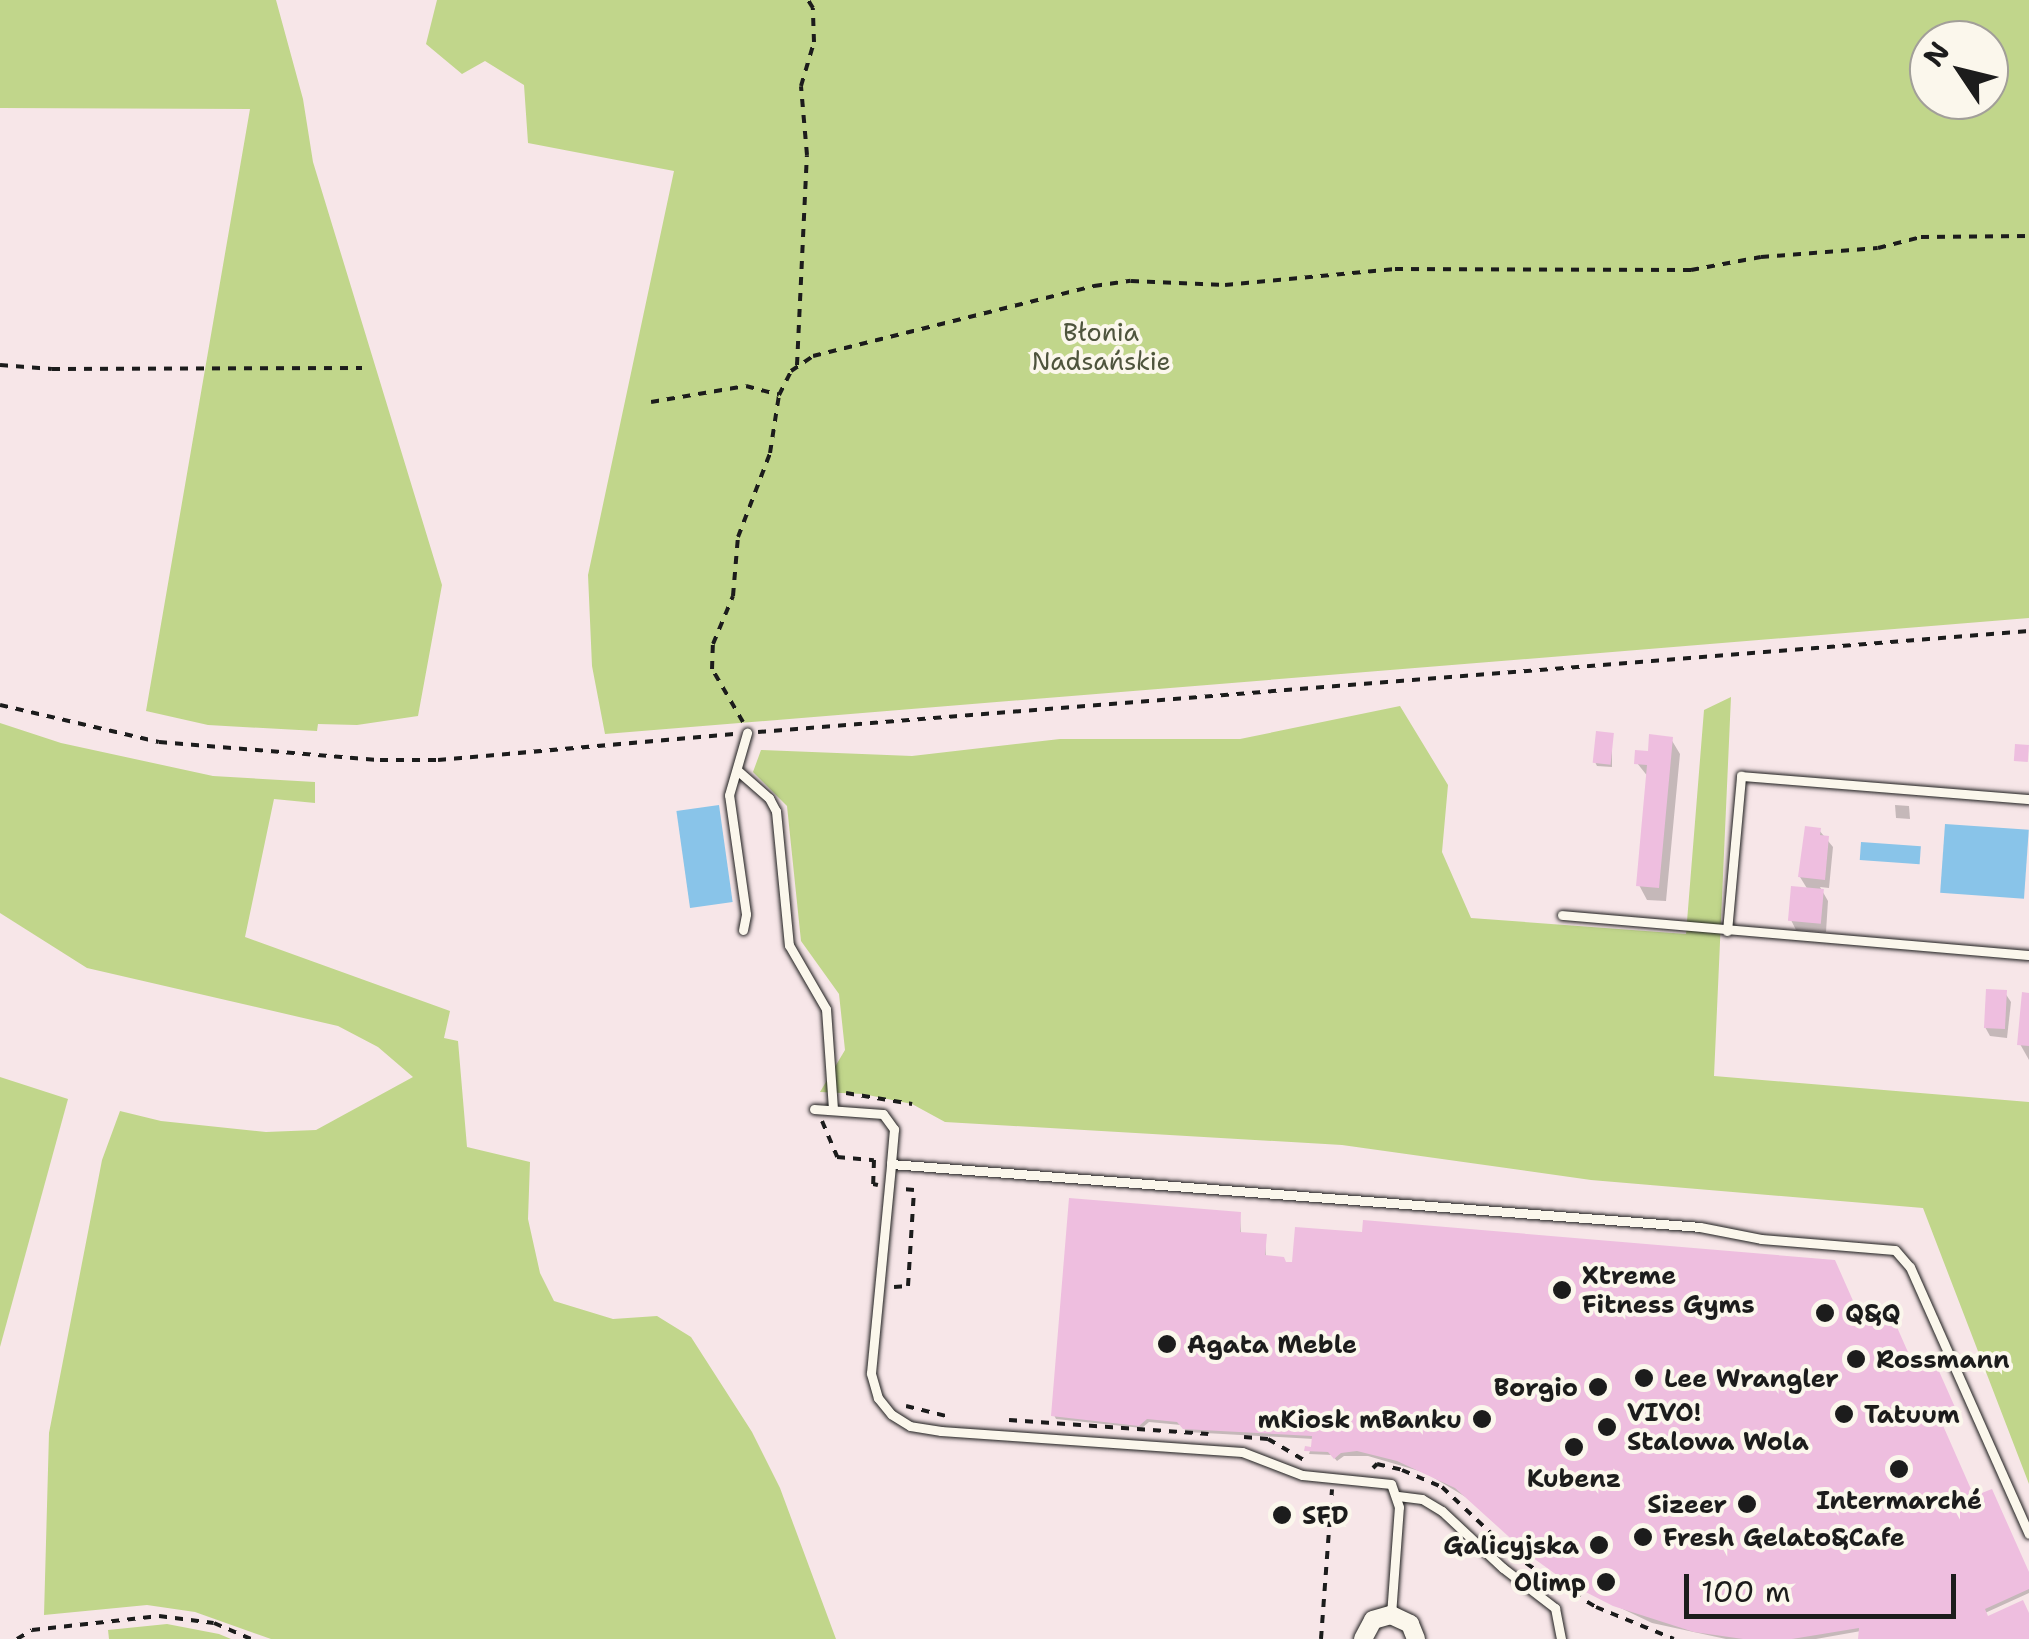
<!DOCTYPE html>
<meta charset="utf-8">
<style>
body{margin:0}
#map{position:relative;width:2029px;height:1639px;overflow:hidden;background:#f7e6e8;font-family:"Shantell Sans",sans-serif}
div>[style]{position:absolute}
.green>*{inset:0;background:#c1d68b}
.water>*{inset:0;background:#89c4e9;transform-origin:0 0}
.shadow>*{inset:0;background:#0003}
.building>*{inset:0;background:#eebedf;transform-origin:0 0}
.path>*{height:4px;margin-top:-2px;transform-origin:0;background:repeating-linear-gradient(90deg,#1c1c1c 0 8px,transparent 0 16px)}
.roads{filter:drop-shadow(0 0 2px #1c1c1c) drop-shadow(0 0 2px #1c1c1c)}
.service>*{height:9px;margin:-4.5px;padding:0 4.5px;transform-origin:4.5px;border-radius:4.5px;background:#fbf7ec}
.minor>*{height:18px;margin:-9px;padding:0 9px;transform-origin:9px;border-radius:9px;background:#fbf7ec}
.dots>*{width:28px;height:28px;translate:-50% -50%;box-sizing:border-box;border:5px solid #fbf7ec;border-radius:50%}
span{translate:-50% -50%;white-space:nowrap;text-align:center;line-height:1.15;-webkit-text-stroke:8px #fbf7ec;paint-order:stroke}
.park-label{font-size:25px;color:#4e543d}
.poi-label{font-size:25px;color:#1c1c1c;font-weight:700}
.left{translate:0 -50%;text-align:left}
.right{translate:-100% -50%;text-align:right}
.north{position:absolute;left:1909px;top:20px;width:100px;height:100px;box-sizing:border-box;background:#fbf7ec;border:2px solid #a29f99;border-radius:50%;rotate:305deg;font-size:28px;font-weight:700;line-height:40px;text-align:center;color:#1c1c1c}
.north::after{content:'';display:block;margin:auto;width:35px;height:45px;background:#1c1c1c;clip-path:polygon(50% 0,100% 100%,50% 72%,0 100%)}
.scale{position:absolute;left:1684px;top:1574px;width:272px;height:45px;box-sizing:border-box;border:5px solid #1c1c1c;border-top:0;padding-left:12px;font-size:30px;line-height:35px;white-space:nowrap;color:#1c1c1c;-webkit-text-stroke:8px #fbf7ec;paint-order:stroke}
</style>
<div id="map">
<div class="green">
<i style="clip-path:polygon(0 0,276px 0,303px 99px,313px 162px,442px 585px,418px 716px,357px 725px,318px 724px,317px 731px,208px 725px,146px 711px,250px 109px,0 108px)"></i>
<i style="clip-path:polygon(evenodd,437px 0,2029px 0,2029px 618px,605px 734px,592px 666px,588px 575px,674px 171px,528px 143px,524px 85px,485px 61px,462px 74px,426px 44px,437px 0,1989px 40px,1989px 100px,1929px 100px,1929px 40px,1989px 40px)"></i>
<i style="clip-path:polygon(1731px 697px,1714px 1076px,2029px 1102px,2029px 1484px,1923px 1208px,1591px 1180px,1342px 1145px,945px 1122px,912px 1104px,863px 1094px,820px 1092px,845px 1050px,839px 994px,801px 941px,787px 806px,753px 772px,761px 750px,912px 756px,1060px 739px,1240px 739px,1400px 706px,1448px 785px,1442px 852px,1471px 918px,1686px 934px,1704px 710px)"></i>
<i style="clip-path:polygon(0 723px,61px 743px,213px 776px,315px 782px,315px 803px,274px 799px,245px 937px,450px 1011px,444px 1038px,458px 1041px,467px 1147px,530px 1162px,528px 1219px,540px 1273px,554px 1301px,613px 1319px,657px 1316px,691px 1337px,752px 1432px,780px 1488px,836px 1639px,271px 1639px,195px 1612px,147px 1605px,44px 1615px,49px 1433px,102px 1160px,120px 1111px,161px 1121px,266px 1132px,316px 1130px,413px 1077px,378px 1047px,338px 1026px,87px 968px,0 913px)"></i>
<i style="clip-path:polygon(0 1077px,68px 1099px,0 1347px)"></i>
<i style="clip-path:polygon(167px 1624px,219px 1634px,231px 1639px,109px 1639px,108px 1630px)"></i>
</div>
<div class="water">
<i style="left:719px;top:805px;width:98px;height:43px;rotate:82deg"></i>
<i style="left:1945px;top:824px;width:84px;height:69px;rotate:4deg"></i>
<i style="left:1861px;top:842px;width:60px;height:18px;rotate:4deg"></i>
</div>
<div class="shadow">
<i style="clip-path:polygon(1612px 735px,1612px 767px,1597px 766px,1595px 762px)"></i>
<i style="clip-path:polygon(1671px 739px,1680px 754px,1666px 901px,1647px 900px,1639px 885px,1649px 778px,1637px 763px)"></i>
<i style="clip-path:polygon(1895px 805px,1909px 806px,1910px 819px,1896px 818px)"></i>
<i style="clip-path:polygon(1819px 830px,1833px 847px,1829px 888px,1820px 887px,1828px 901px,1826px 932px,1796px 930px,1791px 920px,1808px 890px,1800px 877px)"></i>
<i style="clip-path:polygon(2005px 993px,2011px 1002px,2007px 1038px,1990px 1036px,1985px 1027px)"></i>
<i style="clip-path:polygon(2029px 995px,2029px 1060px,2020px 1044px)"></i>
<i style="clip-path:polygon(1240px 1214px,1241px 1235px,1265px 1237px,1266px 1258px,1286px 1264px,1862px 1324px,1911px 1362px,1931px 1357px,1958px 1418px,1941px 1426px,1974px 1499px,2029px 1577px,2029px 1593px,1985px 1613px,1987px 1619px,2029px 1616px,2029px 1639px,1860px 1639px,1861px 1631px,1816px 1639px,1726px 1639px,1652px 1623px,1564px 1581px,1469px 1499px,1426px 1473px,1368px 1456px,1344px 1456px,1337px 1461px,1332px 1455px,1309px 1454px,1314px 1439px,1187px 1432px,1181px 1425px,1149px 1422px,1142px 1428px,1056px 1419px,1054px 1415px)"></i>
<i style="clip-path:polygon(1281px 1510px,1286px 1513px,1285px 1526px,1280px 1522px)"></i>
</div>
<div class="building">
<i style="left:1596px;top:731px;width:18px;height:32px;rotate:6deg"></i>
<i style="clip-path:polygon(1649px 734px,1673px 737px,1659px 888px,1636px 886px,1647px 765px,1634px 764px,1635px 750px,1648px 751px)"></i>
<i style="left:2015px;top:744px;width:14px;height:17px;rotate:4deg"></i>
<i style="clip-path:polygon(1805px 826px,1821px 828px,1820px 835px,1829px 836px,1825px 880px,1798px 877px)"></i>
<i style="left:1791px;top:886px;width:33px;height:35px;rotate:5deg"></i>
<i style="left:1986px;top:989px;width:21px;height:39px;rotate:3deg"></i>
<i style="clip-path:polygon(2022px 992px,2029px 993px,2029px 1046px,2017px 1045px)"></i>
<i style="clip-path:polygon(1069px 1198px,1241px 1212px,1240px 1232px,1267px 1234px,1265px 1255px,1284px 1257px,1286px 1262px,1292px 1262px,1295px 1227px,1362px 1232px,1363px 1220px,1835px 1260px,1862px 1321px,1889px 1309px,1911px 1359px,1930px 1351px,1958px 1414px,1941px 1421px,1974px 1496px,1992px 1489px,2029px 1572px,2029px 1589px,1985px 1609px,1988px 1616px,2023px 1600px,2029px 1613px,2029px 1639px,1858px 1639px,1859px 1628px,1792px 1639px,1743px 1639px,1694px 1632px,1613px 1606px,1568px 1583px,1529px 1555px,1455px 1488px,1397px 1461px,1357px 1451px,1341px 1453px,1334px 1459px,1328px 1452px,1304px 1451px,1305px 1446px,1311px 1447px,1312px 1436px,1183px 1429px,1177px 1422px,1147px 1419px,1139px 1426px,1051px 1416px)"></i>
</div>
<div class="path">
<i style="left:0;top:365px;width:52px;rotate:4.4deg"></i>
<i style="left:52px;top:369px;width:310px;rotate:-0.2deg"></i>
<i style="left:797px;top:365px;width:210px;rotate:-87.3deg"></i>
<i style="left:807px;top:155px;width:69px;rotate:-95deg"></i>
<i style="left:801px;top:86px;width:46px;rotate:-73.5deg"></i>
<i style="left:814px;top:42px;width:34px;rotate:-92deg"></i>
<i style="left:813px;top:8px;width:9px;rotate:-122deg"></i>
<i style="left:651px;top:402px;width:96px;rotate:-9.6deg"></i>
<i style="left:746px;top:386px;width:34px;rotate:15deg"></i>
<i style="left:0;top:705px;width:163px;rotate:13.1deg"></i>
<i style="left:159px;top:742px;width:222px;rotate:4.7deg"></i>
<i style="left:380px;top:760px;width:58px"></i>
<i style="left:438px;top:760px;width:297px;rotate:-5deg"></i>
<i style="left:743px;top:722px;width:61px;rotate:-120.3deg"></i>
<i style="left:712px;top:669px;width:25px;rotate:-88deg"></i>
<i style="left:713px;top:644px;width:52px;rotate:-67.4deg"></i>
<i style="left:733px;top:596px;width:59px;rotate:-85.2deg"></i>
<i style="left:738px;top:537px;width:90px;rotate:-69.1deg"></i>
<i style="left:770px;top:453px;width:59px;rotate:-81.2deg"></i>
<i style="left:779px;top:395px;width:27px;rotate:-63deg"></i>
<i style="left:791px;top:371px;width:27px;rotate:-34deg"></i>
<i style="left:813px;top:356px;width:290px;rotate:-14deg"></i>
<i style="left:1094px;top:286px;width:37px;rotate:-8deg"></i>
<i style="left:1131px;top:281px;width:94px;rotate:2.4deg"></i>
<i style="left:1225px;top:285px;width:171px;rotate:-5.4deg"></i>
<i style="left:1395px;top:269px;width:296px;rotate:0.2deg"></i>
<i style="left:1691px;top:270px;width:71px;rotate:-10.5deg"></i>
<i style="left:1761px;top:257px;width:117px;rotate:-4.4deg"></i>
<i style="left:1878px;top:248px;width:44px;rotate:-14.3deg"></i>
<i style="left:1921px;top:237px;width:108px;rotate:-0.5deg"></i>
<i style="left:758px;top:732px;width:1275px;rotate:-4.54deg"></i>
<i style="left:846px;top:1093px;width:67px;rotate:9.5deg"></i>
<i style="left:822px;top:1121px;width:39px;rotate:67deg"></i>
<i style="left:837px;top:1157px;width:37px;rotate:5deg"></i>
<i style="left:874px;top:1160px;width:24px;rotate:92deg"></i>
<i style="left:873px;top:1184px;width:5px;rotate:11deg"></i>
<i style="left:894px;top:1287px;width:14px;rotate:-4deg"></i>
<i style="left:908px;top:1286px;width:96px;rotate:-86.4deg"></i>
<i style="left:914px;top:1190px;width:11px;rotate:-175deg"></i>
<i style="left:906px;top:1406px;width:45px;rotate:14deg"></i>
<i style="left:1009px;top:1420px;width:200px;rotate:4deg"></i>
<i style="left:1244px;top:1437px;width:24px;rotate:5deg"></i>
<i style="left:1268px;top:1439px;width:42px;rotate:30.3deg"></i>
<i style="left:1373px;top:1468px;width:6px;rotate:-45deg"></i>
<i style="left:1377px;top:1464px;width:26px;rotate:13deg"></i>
<i style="left:1402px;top:1470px;width:43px;rotate:23deg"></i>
<i style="left:1442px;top:1487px;width:98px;rotate:43.3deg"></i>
<i style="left:1513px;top:1554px;width:40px;rotate:34.9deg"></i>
<i style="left:1546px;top:1577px;width:58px;rotate:31deg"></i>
<i style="left:1596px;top:1607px;width:84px;rotate:22.3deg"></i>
<i style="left:17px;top:1639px;width:17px;rotate:-31deg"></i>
<i style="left:32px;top:1630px;width:128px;rotate:-6.3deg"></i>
<i style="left:159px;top:1616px;width:55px;rotate:7.3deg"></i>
<i style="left:214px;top:1623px;width:40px;rotate:23.4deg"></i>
<i style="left:1321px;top:1639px;width:150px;rotate:-85.8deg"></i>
</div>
<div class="roads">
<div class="service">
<i style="left:737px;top:770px;width:43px;rotate:41.2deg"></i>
<i style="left:769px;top:798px;width:15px;rotate:62deg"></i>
<i style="left:776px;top:811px;width:135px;rotate:84.5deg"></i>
<i style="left:789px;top:945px;width:74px;rotate:60deg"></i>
<i style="left:826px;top:1009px;width:99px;rotate:86deg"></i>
<i style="left:1562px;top:915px;width:469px;rotate:4.9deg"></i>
<i style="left:743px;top:930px;width:16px;rotate:-79deg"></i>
<i style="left:746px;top:914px;width:120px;rotate:-98.1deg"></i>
<i style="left:729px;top:795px;width:65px;rotate:-73.8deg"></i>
<i style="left:1727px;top:931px;width:156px;rotate:-84.8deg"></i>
<i style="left:1741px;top:776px;width:289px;rotate:4.6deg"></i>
<i style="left:814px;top:1109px;width:69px;rotate:4.1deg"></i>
<i style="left:883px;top:1114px;width:19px;rotate:54deg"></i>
<i style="left:894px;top:1129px;width:35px;rotate:95deg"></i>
<i style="left:1398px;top:1496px;width:24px;rotate:7deg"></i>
<i style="left:1422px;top:1499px;width:23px;rotate:31deg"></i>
<i style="left:1442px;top:1511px;width:83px;rotate:43.1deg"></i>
<i style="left:1503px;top:1568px;width:66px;rotate:37.6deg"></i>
<i style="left:1555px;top:1608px;width:32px;rotate:79deg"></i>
<i style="left:1391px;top:1615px;width:108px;rotate:-85.8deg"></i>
<i style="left:1399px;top:1507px;width:24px;rotate:-109deg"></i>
<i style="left:1391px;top:1484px;width:89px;rotate:-174.2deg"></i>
<i style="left:1302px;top:1475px;width:64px;rotate:-159deg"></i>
<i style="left:1242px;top:1452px;width:302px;rotate:-176deg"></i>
<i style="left:941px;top:1431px;width:31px;rotate:-171deg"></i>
<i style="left:910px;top:1426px;width:22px;rotate:-148deg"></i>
<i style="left:891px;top:1414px;width:21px;rotate:-129deg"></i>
<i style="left:878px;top:1398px;width:26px;rotate:-106deg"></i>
<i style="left:871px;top:1373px;width:210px;rotate:-84.5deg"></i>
<i style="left:891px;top:1164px;width:811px;rotate:4.45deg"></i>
<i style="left:1700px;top:1227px;width:62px;rotate:11.1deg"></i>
<i style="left:1761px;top:1239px;width:134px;rotate:4.7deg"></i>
<i style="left:1895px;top:1250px;width:23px;rotate:49deg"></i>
<i style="left:1910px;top:1267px;width:292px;rotate:66deg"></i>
</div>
<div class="minor">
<i style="left:1363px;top:1639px;width:21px;rotate:-62deg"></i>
<i style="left:1373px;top:1620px;width:19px;rotate:-16deg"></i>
<i style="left:1391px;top:1615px;width:21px;rotate:25deg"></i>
<i style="left:1410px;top:1624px;width:16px;rotate:68deg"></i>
</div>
</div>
<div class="dots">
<i style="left:1562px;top:1290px;background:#1c1c1c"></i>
<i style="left:1825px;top:1313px;background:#1c1c1c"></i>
<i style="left:1167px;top:1344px;background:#1c1c1c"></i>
<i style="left:1856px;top:1359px;background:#1c1c1c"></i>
<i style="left:1644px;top:1378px;background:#1c1c1c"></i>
<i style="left:1598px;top:1387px;background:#1c1c1c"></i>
<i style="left:1844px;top:1414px;background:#1c1c1c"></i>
<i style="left:1482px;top:1419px;background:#1c1c1c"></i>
<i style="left:1607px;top:1427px;background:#1c1c1c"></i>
<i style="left:1574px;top:1447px;background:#1c1c1c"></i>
<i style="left:1899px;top:1469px;background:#1c1c1c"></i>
<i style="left:1747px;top:1504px;background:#1c1c1c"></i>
<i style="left:1282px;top:1515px;background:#1c1c1c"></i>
<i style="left:1643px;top:1537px;background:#1c1c1c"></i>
<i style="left:1599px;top:1545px;background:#1c1c1c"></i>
<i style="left:1606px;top:1582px;background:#1c1c1c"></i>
</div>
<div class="park-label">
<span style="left:1101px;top:347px">Błonia<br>Nadsańskie</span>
</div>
<div class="poi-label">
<span class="left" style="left:1582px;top:1290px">Xtreme<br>Fitness Gyms</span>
<span class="left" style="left:1845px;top:1313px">Q&amp;Q</span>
<span class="left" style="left:1187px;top:1344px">Agata Meble</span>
<span class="left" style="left:1876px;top:1359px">Rossmann</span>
<span class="left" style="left:1664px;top:1378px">Lee Wrangler</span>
<span class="right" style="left:1578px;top:1387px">Borgio</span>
<span class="left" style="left:1627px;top:1427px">VIVO!<br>Stalowa Wola</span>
<span class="left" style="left:1864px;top:1414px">Tatuum</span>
<span class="right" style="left:1462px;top:1419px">mKiosk mBanku</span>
<span style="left:1574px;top:1478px">Kubenz</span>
<span style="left:1899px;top:1500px">Intermarché</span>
<span class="right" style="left:1727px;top:1504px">Sizeer</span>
<span class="left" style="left:1302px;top:1515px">SFD</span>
<span class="left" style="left:1663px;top:1537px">Fresh Gelato&amp;Cafe</span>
<span class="right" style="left:1579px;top:1545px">Galicyjska</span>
<span class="right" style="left:1586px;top:1582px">Olimp</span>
</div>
<div class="north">N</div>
<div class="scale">100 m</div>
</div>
